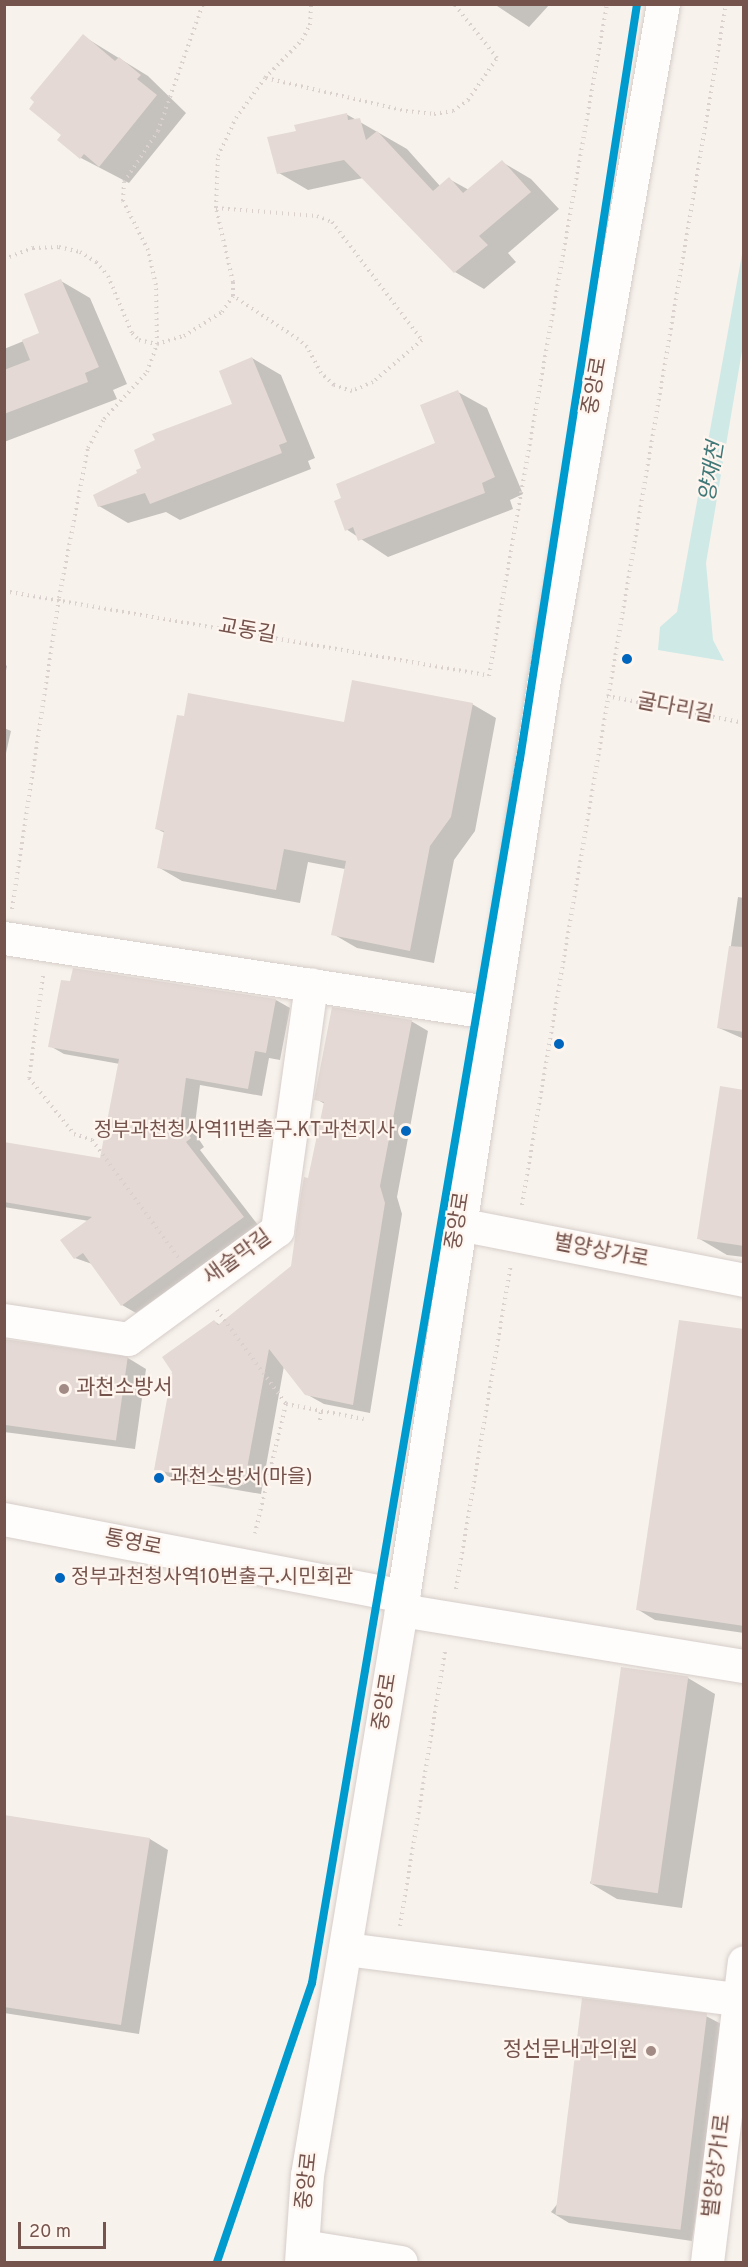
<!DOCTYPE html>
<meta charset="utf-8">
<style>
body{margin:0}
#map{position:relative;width:748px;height:2267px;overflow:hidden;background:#f7f2ec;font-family:Overpass,"Noto Sans KR",sans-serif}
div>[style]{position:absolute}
.water>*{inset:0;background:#cee9e6}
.shadow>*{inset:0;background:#0003}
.building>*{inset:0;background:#e4d9d4;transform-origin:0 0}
.path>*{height:4px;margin-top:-2px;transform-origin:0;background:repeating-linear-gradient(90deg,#dad1cf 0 1.5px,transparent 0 6px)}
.roads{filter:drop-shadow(0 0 2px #d6cdc9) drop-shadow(0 0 2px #d6cdc9)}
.minor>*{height:33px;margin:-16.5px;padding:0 16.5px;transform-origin:16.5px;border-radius:16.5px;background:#fefdfc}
.metro-1>*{height:8px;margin:-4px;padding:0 4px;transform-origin:4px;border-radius:4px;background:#009bce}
.dots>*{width:16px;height:16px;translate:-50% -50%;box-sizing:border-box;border:3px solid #fef5ef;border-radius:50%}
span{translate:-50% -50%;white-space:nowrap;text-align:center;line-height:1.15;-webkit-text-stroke:4.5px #fef5ef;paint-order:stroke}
.bus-label{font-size:20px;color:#75544d}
.right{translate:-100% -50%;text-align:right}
.left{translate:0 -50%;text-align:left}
.street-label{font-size:21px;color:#75544d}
.poi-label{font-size:21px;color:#75544d}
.water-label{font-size:22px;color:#417979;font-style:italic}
.frame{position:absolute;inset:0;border:6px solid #75544d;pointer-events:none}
.scale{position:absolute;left:18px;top:2222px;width:88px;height:27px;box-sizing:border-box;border:3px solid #75544d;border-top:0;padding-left:8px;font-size:18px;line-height:21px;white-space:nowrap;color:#75544d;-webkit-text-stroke:4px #fef5ef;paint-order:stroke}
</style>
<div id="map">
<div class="water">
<i style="clip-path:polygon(743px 249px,743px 345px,706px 563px,713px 640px,724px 661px,658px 650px,660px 627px,677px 612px)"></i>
</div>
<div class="shadow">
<i style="clip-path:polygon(494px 4px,550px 4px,529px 27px)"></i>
<i style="clip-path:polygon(83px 36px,148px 76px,186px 113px,129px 183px,81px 158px,63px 135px)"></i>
<i style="clip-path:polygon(346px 114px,407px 149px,440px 186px,449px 179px,469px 190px,502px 162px,531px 179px,559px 209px,508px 253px,516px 262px,484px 289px,455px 272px,363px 178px,308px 190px,279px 173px,298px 132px)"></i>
<i style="clip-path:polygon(61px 281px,90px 298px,127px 384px,113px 390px,117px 399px,4px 442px,4px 349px,41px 334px)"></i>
<i style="clip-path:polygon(252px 358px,281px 375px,315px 458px,308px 461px,311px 469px,180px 520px,166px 512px,128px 523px,99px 506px,234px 405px)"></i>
<i style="clip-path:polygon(458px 392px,487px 408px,523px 494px,510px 500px,513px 509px,388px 557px,346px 529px,437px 444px)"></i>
<i style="clip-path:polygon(4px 664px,7px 666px,4px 680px)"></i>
<i style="clip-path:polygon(472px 704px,496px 718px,475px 831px,454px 860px,434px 963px,357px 948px,333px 934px,345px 869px,308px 862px,300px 903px,182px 881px,158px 867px,165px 833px,157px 829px,345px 723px)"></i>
<i style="clip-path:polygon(4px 728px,11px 731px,4px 762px)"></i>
<i style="clip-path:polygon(738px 897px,744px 898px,744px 1039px,719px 1028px)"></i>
<i style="clip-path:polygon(276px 1000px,290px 1008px,280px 1060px,269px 1058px,262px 1096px,200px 1085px,194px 1132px,204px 1147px,200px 1150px,258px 1225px,136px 1313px,122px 1305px,92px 1264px,75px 1258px,89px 1221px,4px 1207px,4px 1145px,101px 1160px,120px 1064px,64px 1054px,50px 1046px)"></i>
<i style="clip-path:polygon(411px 1021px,428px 1031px,397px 1197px,402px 1214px,370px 1413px,324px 1404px,306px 1394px,284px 1366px,261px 1494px,173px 1479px,156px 1469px,214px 1321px,220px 1325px,293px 1267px,325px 1104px,316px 1099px)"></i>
<i style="clip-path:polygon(744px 1091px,744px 1257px,727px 1255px,698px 1238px)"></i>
<i style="clip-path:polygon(744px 1331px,744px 1633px,655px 1620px,637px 1609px)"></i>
<i style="clip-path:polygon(4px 1340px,128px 1358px,146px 1369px,135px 1449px,4px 1432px)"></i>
<i style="clip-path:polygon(688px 1678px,715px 1694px,682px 1908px,617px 1899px,590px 1883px)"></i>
<i style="clip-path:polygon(4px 1817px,150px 1839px,168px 1850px,139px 2034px,4px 2013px)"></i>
<i style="clip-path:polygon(706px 2016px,725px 2026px,692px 2241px,569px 2223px,551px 2212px)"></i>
</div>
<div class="building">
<i style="clip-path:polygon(83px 34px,115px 61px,119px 57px,141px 75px,137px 79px,157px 95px,99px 167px,84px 154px,80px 159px,57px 140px,61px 135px,29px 109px,34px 102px,30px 98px)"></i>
<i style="clip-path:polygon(347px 113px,348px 120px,360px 118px,366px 140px,377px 131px,433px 191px,449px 177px,463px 193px,502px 160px,531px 192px,479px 236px,488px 245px,454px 273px,344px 160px,277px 174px,267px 137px,296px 131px,294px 125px)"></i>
<i style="clip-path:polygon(61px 279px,99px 367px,85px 373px,88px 382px,4px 414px,4px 370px,30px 360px,22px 340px,39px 333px,24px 294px)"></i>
<i style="clip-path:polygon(252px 357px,287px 442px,279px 445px,282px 453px,150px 504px,145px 493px,98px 507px,93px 495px,137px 473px,136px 470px,141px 468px,134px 450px,155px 440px,152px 434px,232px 404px,219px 371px)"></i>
<i style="clip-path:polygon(458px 390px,495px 477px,482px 483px,485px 493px,358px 541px,353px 527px,345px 531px,334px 501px,341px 498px,336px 484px,435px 443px,420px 405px)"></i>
<i style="clip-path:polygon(352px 680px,473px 703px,451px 817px,430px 846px,410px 951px,331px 935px,346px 861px,284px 849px,276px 890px,157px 868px,164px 831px,155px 829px,177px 715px,184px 716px,188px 693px,344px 722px)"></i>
<i style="clip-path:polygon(729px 946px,744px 947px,744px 1032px,717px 1028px)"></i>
<i style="clip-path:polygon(73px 968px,276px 999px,266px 1053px,255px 1051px,248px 1089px,186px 1078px,180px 1123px,191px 1138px,186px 1142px,244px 1217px,121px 1306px,83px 1253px,74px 1259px,60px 1240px,92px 1217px,4px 1202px,4px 1142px,100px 1158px,119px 1059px,48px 1047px,61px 980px,70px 981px)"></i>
<i style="clip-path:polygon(332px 1007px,412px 1020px,380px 1186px,385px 1203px,353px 1405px,305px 1395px,269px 1349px,244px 1485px,154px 1470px,172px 1372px,162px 1357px,214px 1320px,218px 1325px,291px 1266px,301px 1194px,304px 1177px,308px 1178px,324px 1102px,314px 1100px)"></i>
<i style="clip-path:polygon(720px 1086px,744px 1090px,744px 1246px,697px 1239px)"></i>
<i style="clip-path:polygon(679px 1320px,744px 1329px,744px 1626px,636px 1610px)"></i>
<i style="left:4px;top:1339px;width:125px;height:85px;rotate:8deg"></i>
<i style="left:621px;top:1667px;width:68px;height:219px;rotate:8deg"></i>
<i style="clip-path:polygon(4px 1815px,150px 1838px,121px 2025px,4px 2007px)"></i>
<i style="left:582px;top:1998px;width:126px;height:218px;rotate:7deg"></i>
</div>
<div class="path">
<i style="left:266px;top:78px;width:144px;rotate:13.3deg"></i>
<i style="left:406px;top:111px;width:28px;rotate:6deg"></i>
<i style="left:434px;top:114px;width:19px;rotate:-9deg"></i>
<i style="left:453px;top:111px;width:19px;rotate:-36deg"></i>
<i style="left:468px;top:100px;width:51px;rotate:-55.4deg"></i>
<i style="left:497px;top:58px;width:69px;rotate:-128.5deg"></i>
<i style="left:216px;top:208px;width:101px;rotate:4.5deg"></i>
<i style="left:317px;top:216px;width:16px;rotate:22deg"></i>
<i style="left:332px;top:222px;width:148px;rotate:52.7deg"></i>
<i style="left:422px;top:340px;width:65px;rotate:139.4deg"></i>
<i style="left:373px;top:382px;width:23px;rotate:157deg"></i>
<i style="left:352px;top:391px;width:19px;rotate:-162deg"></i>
<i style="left:334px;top:385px;width:18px;rotate:-137deg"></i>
<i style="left:321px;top:373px;width:30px;rotate:-118deg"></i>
<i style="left:307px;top:347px;width:12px;rotate:-138deg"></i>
<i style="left:298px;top:339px;width:78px;rotate:-146.5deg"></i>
<i style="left:4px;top:259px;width:31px;rotate:-21deg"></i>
<i style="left:33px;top:248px;width:26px;rotate:-2deg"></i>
<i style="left:59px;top:247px;width:22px;rotate:13deg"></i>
<i style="left:80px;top:252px;width:19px;rotate:32deg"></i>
<i style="left:96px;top:262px;width:18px;rotate:49deg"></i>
<i style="left:108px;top:276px;width:62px;rotate:67.2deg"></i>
<i style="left:132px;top:333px;width:10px;rotate:45deg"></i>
<i style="left:139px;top:340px;width:18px;rotate:13deg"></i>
<i style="left:157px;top:344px;width:28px;rotate:-17deg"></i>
<i style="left:184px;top:336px;width:45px;rotate:-32.3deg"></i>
<i style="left:222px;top:312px;width:19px;rotate:-55deg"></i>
<i style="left:233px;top:296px;width:14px;rotate:-90deg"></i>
<i style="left:233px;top:282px;width:76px;rotate:-102.9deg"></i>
<i style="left:216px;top:208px;width:52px;rotate:-87.8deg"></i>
<i style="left:218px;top:156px;width:42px;rotate:-64.7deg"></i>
<i style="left:236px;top:118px;width:49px;rotate:-54.1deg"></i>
<i style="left:265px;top:78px;width:53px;rotate:-45.8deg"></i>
<i style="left:302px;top:40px;width:17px;rotate:-62deg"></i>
<i style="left:310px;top:25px;width:21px;rotate:-87deg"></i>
<i style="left:4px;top:591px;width:492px;rotate:9.9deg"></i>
<i style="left:489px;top:676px;width:682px;rotate:-80.04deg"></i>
<i style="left:607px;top:696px;width:140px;rotate:11.1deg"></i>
<i style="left:12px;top:909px;width:315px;rotate:-81.4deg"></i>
<i style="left:59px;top:598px;width:153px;rotate:-79.1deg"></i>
<i style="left:88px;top:448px;width:33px;rotate:-61deg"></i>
<i style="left:104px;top:419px;width:64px;rotate:-47.5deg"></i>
<i style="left:147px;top:372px;width:30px;rotate:-70deg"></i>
<i style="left:157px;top:344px;width:59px;rotate:-91deg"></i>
<i style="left:156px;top:285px;width:36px;rotate:-103deg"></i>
<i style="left:148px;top:250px;width:55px;rotate:-117deg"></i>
<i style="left:123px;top:201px;width:19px;rotate:-87deg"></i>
<i style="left:124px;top:182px;width:61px;rotate:-56.3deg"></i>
<i style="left:158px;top:131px;width:135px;rotate:-70.5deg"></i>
<i style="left:43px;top:976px;width:103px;rotate:97.8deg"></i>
<i style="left:29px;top:1078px;width:72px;rotate:51.2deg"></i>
<i style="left:74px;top:1134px;width:19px;rotate:18deg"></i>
<i style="left:92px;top:1140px;width:150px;rotate:53.7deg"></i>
<i style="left:522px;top:1205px;width:1218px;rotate:-80.36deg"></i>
<i style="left:217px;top:1310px;width:117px;rotate:53.7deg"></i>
<i style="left:286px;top:1404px;width:133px;rotate:103.5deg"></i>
<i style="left:286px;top:1404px;width:79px;rotate:10.9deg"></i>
<i style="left:320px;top:1420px;width:9px;rotate:-84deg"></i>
<i style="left:456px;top:1589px;width:329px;rotate:-80.4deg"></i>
<i style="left:400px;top:1926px;width:280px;rotate:-80.7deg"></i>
</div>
<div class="roads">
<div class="minor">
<i style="left:4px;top:938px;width:494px;rotate:8.7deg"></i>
<i style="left:459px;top:1224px;width:290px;rotate:11.1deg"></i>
<i style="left:4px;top:1320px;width:125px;rotate:8.7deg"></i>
<i style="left:128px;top:1339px;width:185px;rotate:-36.2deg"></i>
<i style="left:277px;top:1230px;width:248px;rotate:-82.1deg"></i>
<i style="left:4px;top:1519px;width:407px;rotate:10.9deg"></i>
<i style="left:401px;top:1610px;width:348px;rotate:9.3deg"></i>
<i style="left:346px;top:1949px;width:401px;rotate:7.3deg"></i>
<i style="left:303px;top:2246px;width:99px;rotate:9.3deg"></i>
<i style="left:301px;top:2262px;width:87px;rotate:-86.1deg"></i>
<i style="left:307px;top:2175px;width:573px;rotate:-80.55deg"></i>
<i style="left:401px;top:1610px;width:936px;rotate:-81.27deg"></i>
<i style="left:543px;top:685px;width:691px;rotate:-80.01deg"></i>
<i style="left:707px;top:2262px;width:302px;rotate:-83deg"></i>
</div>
</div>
<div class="metro-1">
<i style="left:217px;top:2262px;width:295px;rotate:-71.2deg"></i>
<i style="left:312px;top:1983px;width:1242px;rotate:-80.36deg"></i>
<i style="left:520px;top:759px;width:764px;rotate:-81.19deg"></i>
</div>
<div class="dots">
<i style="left:627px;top:659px;background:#0065bd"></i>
<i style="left:559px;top:1044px;background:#0065bd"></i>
<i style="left:406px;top:1131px;background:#0065bd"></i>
<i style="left:64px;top:1389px;background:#a28b85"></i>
<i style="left:159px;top:1478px;background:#0065bd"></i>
<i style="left:60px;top:1578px;background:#0065bd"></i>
<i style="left:651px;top:2051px;background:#a28b85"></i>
</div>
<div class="bus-label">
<span class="right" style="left:395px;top:1131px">정부과천청사역11번출구.KT과천지사</span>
<span class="left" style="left:170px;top:1478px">과천소방서(마을)</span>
<span class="left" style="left:71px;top:1578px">정부과천청사역10번출구.시민회관</span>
</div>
<div class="street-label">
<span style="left:596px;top:386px;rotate:-80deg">중앙로</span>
<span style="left:247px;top:632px;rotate:10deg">교동길</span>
<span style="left:675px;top:709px;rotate:11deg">굴다리길</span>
<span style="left:459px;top:1221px;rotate:-81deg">중앙로</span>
<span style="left:601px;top:1252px;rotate:11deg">별양상가로</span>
<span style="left:238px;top:1258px;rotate:-36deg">새술막길</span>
<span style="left:133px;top:1544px;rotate:11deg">통영로</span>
<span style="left:386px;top:1702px;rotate:-81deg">중앙로</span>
<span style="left:718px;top:2166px;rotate:-83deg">별양상가1로</span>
<span style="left:308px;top:2181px;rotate:-84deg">중앙로</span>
</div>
<div class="poi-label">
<span class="left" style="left:76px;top:1389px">과천소방서</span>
<span class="right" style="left:638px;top:2051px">정선문내과의원</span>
</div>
<div class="water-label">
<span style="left:713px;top:472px;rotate:-81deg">양재천</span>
</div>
<div class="frame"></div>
<div class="scale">20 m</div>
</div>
